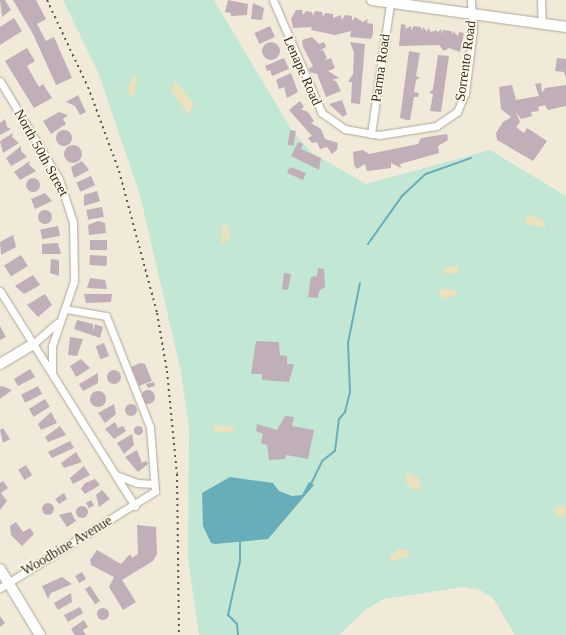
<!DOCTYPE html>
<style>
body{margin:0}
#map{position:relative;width:566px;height:635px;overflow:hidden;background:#f1ead9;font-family:Georgia,serif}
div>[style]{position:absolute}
.green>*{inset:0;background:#c3e7d5}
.sand>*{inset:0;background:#ebe1bc}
.round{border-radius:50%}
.water>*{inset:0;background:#68aeba}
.stream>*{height:2px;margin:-1px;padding:0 1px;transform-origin:1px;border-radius:1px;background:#68aeba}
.building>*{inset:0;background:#c0aeb8;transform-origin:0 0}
.roads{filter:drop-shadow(0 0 1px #aea897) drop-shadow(0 0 1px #aea897)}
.street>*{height:7px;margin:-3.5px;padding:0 3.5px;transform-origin:3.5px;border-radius:3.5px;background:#fff}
.secondary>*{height:10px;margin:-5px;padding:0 5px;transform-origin:5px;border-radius:5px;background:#fff}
.rail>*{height:2px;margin-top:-1px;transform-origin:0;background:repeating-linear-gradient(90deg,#5d5951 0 2px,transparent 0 6px)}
span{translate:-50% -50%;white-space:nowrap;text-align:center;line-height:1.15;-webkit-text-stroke:3px #fff8e6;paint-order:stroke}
.street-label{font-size:14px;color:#2e2b25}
</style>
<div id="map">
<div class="green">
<i style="clip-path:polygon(63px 0,214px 0,291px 129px,312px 153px,366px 184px,490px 150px,566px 196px,566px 635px,515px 635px,493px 598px,480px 590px,464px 587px,384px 599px,365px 610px,339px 635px,199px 635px,188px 559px,189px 429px,181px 372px,140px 195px,98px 72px)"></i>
</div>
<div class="sand">
<i style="clip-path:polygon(138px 76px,134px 96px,130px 96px,127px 89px,133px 77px)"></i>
<i style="clip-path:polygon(174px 80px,194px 103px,189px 115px,172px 92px)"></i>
<i style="clip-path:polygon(531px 215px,544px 221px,545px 228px,526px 224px,524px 218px)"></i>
<i style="clip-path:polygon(227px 223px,231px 238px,221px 245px,222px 227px)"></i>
<i style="clip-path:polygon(455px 266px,459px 268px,458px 273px,441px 273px,444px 268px)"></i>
<i style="clip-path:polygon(439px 289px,456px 290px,458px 294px,445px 299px,439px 294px)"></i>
<i style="clip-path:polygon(215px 425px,232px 426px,234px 432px,216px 432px,213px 431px)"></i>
<i style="clip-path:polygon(406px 472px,419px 478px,421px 489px,414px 490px,406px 483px)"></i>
<i class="round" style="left:554px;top:505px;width:12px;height:12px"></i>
<i style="clip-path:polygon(400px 548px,408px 551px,408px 557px,390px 561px,390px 556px)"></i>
</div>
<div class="water">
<i style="clip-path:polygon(230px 477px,273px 483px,279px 491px,292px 496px,302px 495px,309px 482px,314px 485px,268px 539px,215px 544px,211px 543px,203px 526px,202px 493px)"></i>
</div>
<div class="stream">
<i style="left:368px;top:244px;width:59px;rotate:-54.7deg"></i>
<i style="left:402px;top:196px;width:33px;rotate:-43deg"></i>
<i style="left:426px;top:174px;width:48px;rotate:-19.6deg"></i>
<i style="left:311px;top:484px;width:25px;rotate:-64deg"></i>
<i style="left:322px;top:461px;width:16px;rotate:-38deg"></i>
<i style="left:335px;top:451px;width:32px;rotate:-83deg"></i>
<i style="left:339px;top:419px;width:9px;rotate:-49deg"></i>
<i style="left:345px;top:412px;width:21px;rotate:-76deg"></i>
<i style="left:350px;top:392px;width:49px;rotate:-92.3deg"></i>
<i style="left:348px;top:343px;width:61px;rotate:-78.7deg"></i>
<i style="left:238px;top:635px;width:11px;rotate:-95deg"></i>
<i style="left:237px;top:624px;width:13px;rotate:-135deg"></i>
<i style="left:228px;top:615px;width:55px;rotate:-77.5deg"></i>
<i style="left:240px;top:561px;width:20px;rotate:-90deg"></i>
</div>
<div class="building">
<i style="clip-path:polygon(0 0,5px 0,11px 10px,2px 17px)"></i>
<i style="clip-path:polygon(13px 0,36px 0,46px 19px,37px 24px,46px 41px,54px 37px,72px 78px,56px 85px,33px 34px)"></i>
<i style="clip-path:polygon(228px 0,248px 4px,247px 15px,231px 16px,231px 13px,225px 12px)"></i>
<i style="clip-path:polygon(253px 3px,264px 8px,262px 20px,251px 19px)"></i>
<i style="clip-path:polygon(296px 10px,302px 10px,303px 15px,306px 11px,312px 12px,313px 16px,315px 11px,322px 12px,323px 17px,325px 13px,333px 14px,333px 18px,341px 15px,342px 20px,345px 15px,352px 16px,352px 21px,355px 17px,363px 22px,368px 19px,367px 23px,373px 24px,373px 34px,371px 39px,350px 37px,351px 31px,335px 35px,311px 30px,312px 27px,293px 28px,291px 19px)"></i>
<i style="clip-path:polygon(14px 18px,22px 31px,0 45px,0 27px)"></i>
<i style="clip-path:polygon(401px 24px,406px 25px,405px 29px,411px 26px,411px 30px,414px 26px,421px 27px,422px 31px,423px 27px,427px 32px,428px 28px,431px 32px,437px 30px,437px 33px,441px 29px,442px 34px,443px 30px,451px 31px,453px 35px,453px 31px,458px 36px,459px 32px,464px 33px,460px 52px,449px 48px,444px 51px,439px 45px,399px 46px)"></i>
<i style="left:270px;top:26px;width:12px;height:17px;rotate:66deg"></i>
<i style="clip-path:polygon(312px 37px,319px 44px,324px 42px,326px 47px,319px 51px,323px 50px,327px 58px,324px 61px,331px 58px,335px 68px,328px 71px,339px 78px,332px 80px,336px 81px,341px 91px,326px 97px,317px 74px,310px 72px,309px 69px,313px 66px,303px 47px,302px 40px)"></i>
<i style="clip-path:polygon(350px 42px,365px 44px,360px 104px,351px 103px,352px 82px,348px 82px,353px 74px,354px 53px)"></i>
<i class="round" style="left:262px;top:42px;width:18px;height:18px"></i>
<i style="clip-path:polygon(27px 48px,35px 61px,27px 66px,39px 87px,43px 84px,52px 98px,34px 108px,5px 61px)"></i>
<i style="clip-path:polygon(409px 51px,420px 53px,416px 76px,420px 78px,416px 80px,414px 92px,419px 93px,418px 97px,414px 97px,410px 120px,407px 120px,400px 118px)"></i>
<i style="clip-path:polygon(438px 55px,449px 56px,441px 112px,430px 111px,433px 94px,429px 93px,433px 89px)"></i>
<i style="clip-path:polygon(284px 58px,289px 69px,272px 76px,270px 70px,267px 71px,265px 66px)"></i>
<i style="clip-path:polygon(557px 58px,566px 59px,566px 78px,564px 72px,555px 71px)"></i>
<i style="clip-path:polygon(291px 73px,298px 92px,287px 98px,284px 87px,279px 89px,276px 80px)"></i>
<i style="clip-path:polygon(541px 83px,542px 93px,545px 88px,566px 85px,566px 106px,548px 110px,545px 105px,538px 107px,539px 111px,531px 112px,532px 116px,521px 119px,516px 112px,520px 122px,516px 127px,524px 133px,527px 128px,547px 141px,533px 161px,497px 140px,496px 133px,503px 122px,511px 117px,501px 109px,499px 87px,512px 85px,516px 100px,539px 96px,535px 84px)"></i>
<i style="clip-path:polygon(78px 95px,86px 112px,80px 115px,75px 106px,66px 102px)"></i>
<i style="clip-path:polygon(342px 100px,347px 114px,343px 117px,329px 104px)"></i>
<i style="clip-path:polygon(300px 101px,304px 107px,301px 109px,308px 112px,314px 121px,311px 123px,321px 129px,325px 139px,338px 143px,337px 150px,332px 154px,327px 147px,320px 149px,317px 142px,312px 143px,308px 138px,312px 136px,289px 110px)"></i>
<i style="clip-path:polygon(59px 112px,68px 115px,63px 119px,66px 124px,51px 134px,43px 121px)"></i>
<i style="clip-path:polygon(5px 119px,7px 127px,11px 129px,0 135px,0 123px)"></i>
<i class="round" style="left:56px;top:130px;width:16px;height:16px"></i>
<i style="left:290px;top:130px;width:6px;height:15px;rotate:9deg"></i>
<i style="clip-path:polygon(13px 133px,12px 137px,19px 143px,3px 153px,0 141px)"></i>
<i style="clip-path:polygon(447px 134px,448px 140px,438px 146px,439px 153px,400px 164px,401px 168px,391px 163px,391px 168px,367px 171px,365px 164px,357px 169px,354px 165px,353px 152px,363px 150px,369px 154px,418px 144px,421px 138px)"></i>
<i style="clip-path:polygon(298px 142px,303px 144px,301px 149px,321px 158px,319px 170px,291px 156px)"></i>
<i class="round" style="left:64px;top:145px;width:18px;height:18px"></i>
<i style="clip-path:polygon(21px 146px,21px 151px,27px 157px,11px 166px,6px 158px)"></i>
<i style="clip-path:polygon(30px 161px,29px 165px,36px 171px,20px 180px,14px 172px)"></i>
<i style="clip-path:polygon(82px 161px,89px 170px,74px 178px,71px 167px)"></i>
<i style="clip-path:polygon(290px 167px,306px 173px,303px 180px,287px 173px)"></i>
<i style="left:91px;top:176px;width:10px;height:16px;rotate:66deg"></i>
<i class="round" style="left:26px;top:178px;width:14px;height:14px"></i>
<i style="clip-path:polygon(97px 191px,100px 201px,84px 206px,84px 195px)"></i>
<i style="clip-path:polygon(45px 193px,52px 201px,35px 209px,31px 199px)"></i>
<i style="left:102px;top:207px;width:10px;height:16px;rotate:79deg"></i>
<i class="round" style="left:38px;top:210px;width:14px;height:14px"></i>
<i style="clip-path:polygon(98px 221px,105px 223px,106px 233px,89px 235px,88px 225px)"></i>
<i style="left:58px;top:226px;width:10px;height:18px;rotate:79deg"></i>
<i style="clip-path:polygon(13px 235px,16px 247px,1px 255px,0 242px)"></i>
<i style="left:90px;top:240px;width:17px;height:10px"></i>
<i style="clip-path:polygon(58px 243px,61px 254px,42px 254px,42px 244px)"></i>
<i style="left:21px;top:255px;width:13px;height:20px;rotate:58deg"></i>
<i style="left:90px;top:255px;width:17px;height:10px;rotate:3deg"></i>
<i style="clip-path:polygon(51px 259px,59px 260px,59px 276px,50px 273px)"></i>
<i style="clip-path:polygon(318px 268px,324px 269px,325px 287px,319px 291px,318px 298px,308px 297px,311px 277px,317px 276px)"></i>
<i style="clip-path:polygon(284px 273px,291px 274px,288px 290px,282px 289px)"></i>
<i style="clip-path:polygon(33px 275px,40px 285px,24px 294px,15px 286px)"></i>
<i style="clip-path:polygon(90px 278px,105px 280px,107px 289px,87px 288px)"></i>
<i style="clip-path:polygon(45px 294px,52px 305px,38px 317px,27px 305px)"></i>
<i style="clip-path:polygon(84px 294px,112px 294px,111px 302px,86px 303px)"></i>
<i style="clip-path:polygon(77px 320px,93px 324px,93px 331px,95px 324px,103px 327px,100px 338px,74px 329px)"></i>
<i style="clip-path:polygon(0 326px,6px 337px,0 340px)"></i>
<i style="clip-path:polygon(70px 337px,83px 339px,77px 356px,68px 355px)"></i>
<i style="clip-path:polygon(256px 341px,279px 342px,280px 355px,287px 356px,287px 364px,294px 364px,289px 382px,262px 380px,262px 374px,251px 374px)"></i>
<i style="left:104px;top:343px;width:14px;height:9px;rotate:69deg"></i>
<i style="clip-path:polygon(81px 359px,90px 368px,76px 377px,70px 366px)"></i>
<i style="clip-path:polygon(140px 363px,145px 364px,152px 381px,139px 386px,131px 367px)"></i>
<i style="clip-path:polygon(30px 369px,35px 377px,18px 386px,14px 379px)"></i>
<i class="round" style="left:107px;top:370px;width:14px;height:14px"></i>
<i style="clip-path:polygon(98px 373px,98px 383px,83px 391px,79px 384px)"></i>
<i style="clip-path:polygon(154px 382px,155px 386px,148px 388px,146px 384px)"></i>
<i style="clip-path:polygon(2px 386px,12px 390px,0 399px,0 387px)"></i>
<i style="left:38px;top:386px;width:9px;height:19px;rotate:63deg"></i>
<i class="round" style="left:141px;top:390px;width:14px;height:14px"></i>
<i class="round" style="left:90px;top:391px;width:16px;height:16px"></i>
<i style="left:45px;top:399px;width:9px;height:19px;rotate:58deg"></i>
<i style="clip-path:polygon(114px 404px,116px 414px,105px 423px,98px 413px)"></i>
<i class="round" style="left:125px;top:404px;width:12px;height:12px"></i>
<i style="clip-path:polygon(51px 412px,57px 423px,41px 430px,38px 424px)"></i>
<i style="clip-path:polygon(285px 416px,294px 417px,292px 426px,314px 430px,308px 459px,286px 455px,285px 459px,269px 460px,267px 445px,261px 443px,263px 434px,256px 431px,257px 424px,277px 430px)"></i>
<i style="clip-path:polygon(115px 422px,118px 428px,123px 426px,126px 431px,114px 439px,105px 429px)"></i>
<i class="round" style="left:133.5px;top:425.5px;width:9px;height:9px"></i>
<i style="clip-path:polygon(60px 426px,66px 435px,48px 442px,45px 437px)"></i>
<i style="clip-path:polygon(3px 428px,10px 439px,3px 443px,0 430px)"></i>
<i style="clip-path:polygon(132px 434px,134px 445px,124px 454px,117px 443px)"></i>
<i style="clip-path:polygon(70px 441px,74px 448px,52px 458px,48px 452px)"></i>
<i style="clip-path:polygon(137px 450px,142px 463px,146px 461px,148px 464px,138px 472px,125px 457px)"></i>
<i style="clip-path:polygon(76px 452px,82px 462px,64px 468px,61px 463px)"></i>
<i style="left:26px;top:465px;width:12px;height:9px;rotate:59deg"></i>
<i style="clip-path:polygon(84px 466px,90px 475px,73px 484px,70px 478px)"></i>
<i style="clip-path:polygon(95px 479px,100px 485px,85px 494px,81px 489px,85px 483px)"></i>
<i style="clip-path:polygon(3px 481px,8px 488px,1px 493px,7px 501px,0 510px,0 483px)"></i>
<i style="clip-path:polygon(102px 490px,110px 499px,99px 507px,96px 495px)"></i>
<i style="clip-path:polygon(64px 493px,67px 499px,59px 504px,55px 499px)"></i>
<i style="left:91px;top:500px;width:6px;height:6px;rotate:59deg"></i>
<i class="round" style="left:42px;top:503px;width:12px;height:12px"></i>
<i class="round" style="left:76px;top:506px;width:12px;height:12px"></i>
<i style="clip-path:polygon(71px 512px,76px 521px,67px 527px,59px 515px)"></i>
<i style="clip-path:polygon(16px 522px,23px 532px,30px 528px,34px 534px,22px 546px,11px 535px,10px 526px)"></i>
<i style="clip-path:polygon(137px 525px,156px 527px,157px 554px,153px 561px,122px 580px,136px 602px,123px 610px,109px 587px,114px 577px,91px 565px,90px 560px,97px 550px,121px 564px,130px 554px,132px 558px,138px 554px)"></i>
<i style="left:82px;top:572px;width:8px;height:8px;rotate:60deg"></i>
<i style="clip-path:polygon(62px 577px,72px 584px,51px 593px,48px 599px,42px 586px)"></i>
<i style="left:90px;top:586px;width:18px;height:6px;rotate:56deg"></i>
<i style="clip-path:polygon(71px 593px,72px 602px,58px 610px,54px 603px)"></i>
<i style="clip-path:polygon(80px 607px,83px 613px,68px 622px,64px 615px)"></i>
<i class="round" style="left:97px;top:608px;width:12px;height:12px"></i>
<i style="clip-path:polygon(0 616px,5px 623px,0 627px)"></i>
<i style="clip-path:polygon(84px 620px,88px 627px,83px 630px,86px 635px,75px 635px,71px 629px)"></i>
</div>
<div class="roads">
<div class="street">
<i style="left:273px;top:0;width:123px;rotate:66.6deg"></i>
<i style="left:322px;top:113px;width:28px;rotate:35deg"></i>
<i style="left:345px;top:129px;width:35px;rotate:10deg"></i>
<i style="left:379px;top:135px;width:58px;rotate:-9deg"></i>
<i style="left:436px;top:126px;width:25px;rotate:-34deg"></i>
<i style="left:457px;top:112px;width:21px;rotate:-67deg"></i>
<i style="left:465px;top:93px;width:64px;rotate:-82.8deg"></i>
<i style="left:473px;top:30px;width:30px;rotate:-94deg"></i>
<i style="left:541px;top:0;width:24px;rotate:88deg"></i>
<i style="left:0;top:81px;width:114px;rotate:59deg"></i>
<i style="left:59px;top:179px;width:45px;rotate:72deg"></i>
<i style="left:73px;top:222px;width:59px;rotate:89deg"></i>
<i style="left:74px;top:281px;width:69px;rotate:108.7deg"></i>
<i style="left:52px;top:346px;width:25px;rotate:90deg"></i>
<i style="left:371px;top:134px;width:132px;rotate:-81.7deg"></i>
<i style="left:0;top:291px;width:254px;rotate:57.9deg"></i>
<i style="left:33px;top:344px;width:32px;rotate:-41deg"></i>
<i style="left:116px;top:475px;width:22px;rotate:21deg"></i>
<i style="left:137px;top:483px;width:17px;rotate:3deg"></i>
<i style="left:0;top:588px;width:183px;rotate:-32deg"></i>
<i style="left:155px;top:491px;width:64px;rotate:-94.5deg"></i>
<i style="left:150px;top:427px;width:119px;rotate:-111.6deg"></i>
<i style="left:106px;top:316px;width:42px;rotate:-170.3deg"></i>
</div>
<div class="secondary">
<i style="left:372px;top:0;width:196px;rotate:7.9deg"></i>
<i style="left:0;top:364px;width:39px;rotate:-31deg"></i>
<i style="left:0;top:569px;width:77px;rotate:58.8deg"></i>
</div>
</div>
<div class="rail">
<i style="left:47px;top:0;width:96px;rotate:64.8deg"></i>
<i style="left:88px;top:87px;width:90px;rotate:69.7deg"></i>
<i style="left:119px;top:171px;width:147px;rotate:75deg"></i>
<i style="left:157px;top:313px;width:59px;rotate:80.2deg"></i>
<i style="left:167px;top:371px;width:103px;rotate:84.5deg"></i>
<i style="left:177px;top:474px;width:161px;rotate:89.3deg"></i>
</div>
<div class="street-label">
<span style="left:466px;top:61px;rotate:-82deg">Sorrento Road</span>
<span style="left:381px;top:68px;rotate:-82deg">Parma Road</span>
<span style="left:302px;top:71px;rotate:66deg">Lenape Road</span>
<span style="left:41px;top:153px;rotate:61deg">North 50th Street</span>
<span style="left:67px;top:546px;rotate:-31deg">Woodbine Avenue</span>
</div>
</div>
